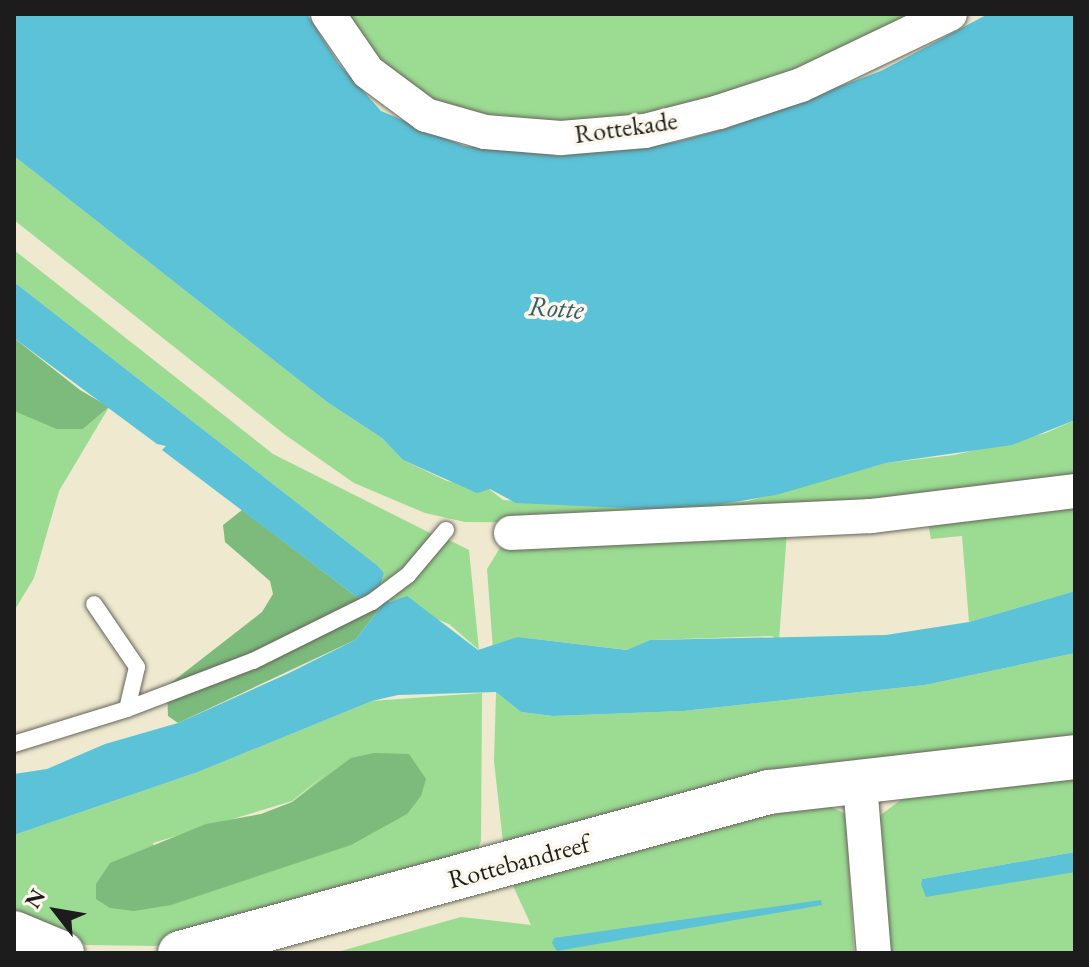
<!DOCTYPE html>
<style>
body{margin:0}
#map{position:relative;width:1089px;height:967px;overflow:hidden;background:#eee9cf;font-family:"EB Garamond",serif}
div>[style]{position:absolute}
.green>*{inset:0;background:#9bdb92}
.forest>*{inset:0;background:#7cbb7c}
.water>*{inset:0;background:#5bc2d7}
.roads{filter:drop-shadow(0 0 2px #66645b) drop-shadow(0 0 2px #66645b)}
.lane>*{height:16px;margin:-8px;padding:0 8px;transform-origin:8px;border-radius:8px;background:#fff}
.street>*{height:34px;margin:-17px;padding:0 17px;transform-origin:17px;border-radius:17px;background:#fff}
.secondary>*{height:44px;margin:-22px;padding:0 22px;transform-origin:22px;border-radius:22px;background:#fff}
span{translate:-50% -50%;white-space:nowrap;text-align:center;line-height:1.15;-webkit-text-stroke:7px #fbf7ec;paint-order:stroke}
.street-label{font-size:26px;color:#1c1c1c}
.water-label{font-size:28px;color:#355e67;font-style:italic}
.frame{position:absolute;inset:0;border:16px solid #1c1c1c;pointer-events:none}
.north{position:absolute;left:16px;top:871px;width:80px;height:80px;-webkit-text-stroke:6px #fbf7ec;paint-order:stroke;rotate:301deg;font-size:22px;font-weight:700;line-height:32px;text-align:center;color:#1c1c1c}
.north::after{content:'';display:block;margin:auto;width:28px;height:36px;background:#1c1c1c;clip-path:polygon(50% 0,100% 100%,50% 72%,0 100%)}
</style>
<div id="map">
<div class="green">
<i style="clip-path:polygon(341px 14px,927px 14px,790px 75px,632px 120px,513px 123px,438px 106px,395px 78px)"></i>
<i style="clip-path:polygon(14px 156px,327px 402px,382px 438px,403px 460px,447px 481px,489px 489px,503px 500px,647px 509px,748px 501px,886px 463px,954px 455px,1046px 433px,1075px 420px,1075px 481px,589px 523px,465px 522px,425px 513px,354px 483px,284px 434px,14px 220px)"></i>
<i style="clip-path:polygon(14px 250px,273px 454px,434px 535px,413px 564px,379px 591px,384px 573px,378px 566px,14px 282px)"></i>
<i style="clip-path:polygon(109px 407px,59px 491px,34px 578px,14px 611px,14px 411px,83px 429px)"></i>
<i style="clip-path:polygon(1075px 498px,1075px 591px,969px 622px,962px 536px,931px 539px,928px 523px)"></i>
<i style="clip-path:polygon(787px 531px,779px 641px,772px 636px,650px 640px,628px 650px,518px 637px,493px 649px,487px 569px,503px 543px)"></i>
<i style="clip-path:polygon(447px 539px,469px 550px,479px 650px,449px 624px,388px 600px)"></i>
<i style="clip-path:polygon(1075px 653px,1075px 745px,507px 848px,503px 842px,494px 761px,496px 692px,521px 712px,553px 716px,683px 711px,925px 685px)"></i>
<i style="clip-path:polygon(evenodd,482px 693px,481px 841px,474px 858px,157px 946px,86px 945px,14px 913px,14px 835px,198px 772px,372px 701px,482px 693px,329px 771px,171px 905px,153px 843px,292px 801px,329px 771px)"></i>
<i style="clip-path:polygon(1075px 775px,1075px 852px,922px 879px,921px 884px,1075px 862px,1075px 953px,885px 953px,878px 817px,910px 793px)"></i>
<i style="clip-path:polygon(831px 807px,846px 814px,854px 953px,334px 953px,461px 917px,531px 925px,509px 877px,745px 812px)"></i>
</div>
<div class="forest">
<i style="clip-path:polygon(14px 338px,80px 390px,109px 407px,83px 429px,57px 429px,14px 411px)"></i>
<i style="clip-path:polygon(242px 510px,358px 598px,369px 595px,381px 607px,355px 640px,178px 723px,168px 716px,167px 686px,262px 612px,273px 594px,270px 581px,225px 542px,223px 525px)"></i>
<i style="clip-path:polygon(374px 753px,409px 754px,426px 779px,421px 796px,407px 814px,351px 845px,171px 905px,134px 911px,110px 908px,96px 899px,96px 884px,110px 863px,206px 824px,261px 814px,292px 802px,351px 758px)"></i>
</div>
<div class="water">
<i style="clip-path:polygon(14px 14px,307px 14px,339px 64px,381px 111px,464px 146px,560px 156px,676px 142px,724px 129px,881px 71px,988px 14px,1075px 14px,1075px 420px,1012px 445px,886px 463px,776px 495px,716px 505px,647px 509px,516px 503px,490px 489px,477px 493px,403px 460px,382px 438px,327px 402px,14px 156px)"></i>
<i style="clip-path:polygon(14px 282px,378px 566px,384px 573px,379px 590px,390px 602px,407px 596px,478px 650px,518px 637px,627px 650px,650px 640px,886px 635px,969px 622px,1075px 591px,1075px 653px,925px 685px,683px 711px,553px 716px,521px 712px,496px 692px,398px 695px,372px 701px,198px 772px,14px 835px,14px 774px,47px 769px,105px 744px,178px 723px,287px 674px,355px 640px,381px 607px,369px 595px,358px 598px,162px 450px,166px 446px,157px 444px,14px 338px)"></i>
<i style="clip-path:polygon(1075px 852px,1075px 872px,926px 897px,921px 884px,922px 879px)"></i>
<i style="clip-path:polygon(821px 900px,822px 905px,557px 951px,552px 943px,554px 938px)"></i>
</div>
<div class="roads">
<div class="lane">
<i style="left:127px;top:709px;width:135px;rotate:-20.9deg"></i>
<i style="left:253px;top:661px;width:133px;rotate:-26.4deg"></i>
<i style="left:372px;top:602px;width:45px;rotate:-36.9deg"></i>
<i style="left:408px;top:575px;width:59px;rotate:-49.8deg"></i>
<i style="left:14px;top:744px;width:118px;rotate:-17.2deg"></i>
<i style="left:127px;top:709px;width:43px;rotate:-76.6deg"></i>
<i style="left:137px;top:667px;width:76px;rotate:-124.3deg"></i>
</div>
<div class="street">
<i style="left:328px;top:14px;width:70px;rotate:55.4deg"></i>
<i style="left:368px;top:72px;width:72px;rotate:36.6deg"></i>
<i style="left:426px;top:115px;width:61px;rotate:16.1deg"></i>
<i style="left:485px;top:132px;width:76px;rotate:4.5deg"></i>
<i style="left:561px;top:138px;width:84px;rotate:-4.8deg"></i>
<i style="left:645px;top:131px;width:76px;rotate:-14.4deg"></i>
<i style="left:719px;top:112px;width:86px;rotate:-18.2deg"></i>
<i style="left:801px;top:85px;width:165px;rotate:-25.5deg"></i>
<i style="left:511px;top:533px;width:360px;rotate:-2.7deg"></i>
<i style="left:871px;top:516px;width:206px;rotate:-7deg"></i>
<i style="left:860px;top:784px;width:170px;rotate:85.3deg"></i>
</div>
<div class="secondary">
<i style="left:14px;top:933px;width:52px;rotate:22.6deg"></i>
<i style="left:180px;top:953px;width:611px;rotate:-15.29deg"></i>
<i style="left:769px;top:792px;width:308px;rotate:-6.5deg"></i>
</div>
</div>
<div class="street-label">
<span style="left:626px;top:128px;rotate:-8deg">Rottekade</span>
<span style="left:519px;top:862px;rotate:-15deg">Rottebandreef</span>
</div>
<div class="water-label">
<span style="left:556px;top:307px;rotate:4deg">Rotte</span>
</div>
<div class="frame"></div>
<div class="north">N</div>
</div>
